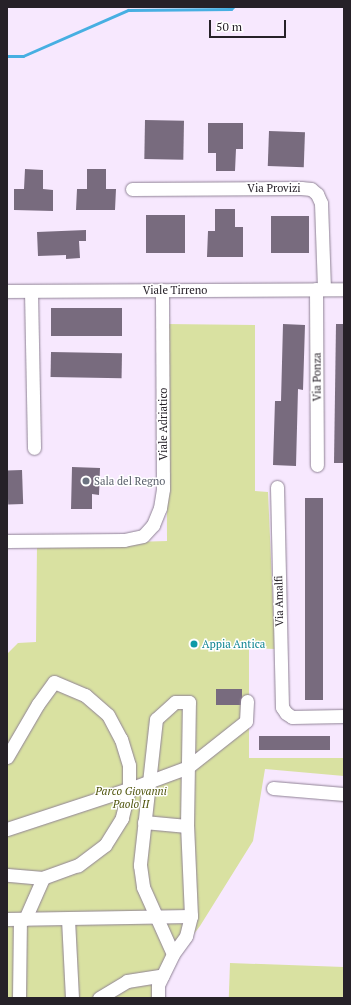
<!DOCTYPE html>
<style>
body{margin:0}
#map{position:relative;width:351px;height:1005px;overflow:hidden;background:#f7e8fe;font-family:"PT Serif",serif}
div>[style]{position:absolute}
.green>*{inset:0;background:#d9e1a1;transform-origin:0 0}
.stream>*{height:3px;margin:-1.5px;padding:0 1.5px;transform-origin:1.5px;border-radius:1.5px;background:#47afe2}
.building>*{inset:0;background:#786b7e;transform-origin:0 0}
.roads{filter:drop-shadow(0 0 1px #8f8295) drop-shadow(0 0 1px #8f8295)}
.minor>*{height:13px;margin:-6.5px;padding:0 6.5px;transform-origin:6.5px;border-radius:6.5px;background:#fff}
.dots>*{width:11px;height:11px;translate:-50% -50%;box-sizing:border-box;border:2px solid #fff;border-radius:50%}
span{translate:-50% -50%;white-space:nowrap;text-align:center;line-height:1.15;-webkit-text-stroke:3px #fff;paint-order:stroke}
.street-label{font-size:11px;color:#262128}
.worship-label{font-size:11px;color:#5b616d}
.left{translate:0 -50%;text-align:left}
.culture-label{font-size:11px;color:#0d838f}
.park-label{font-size:11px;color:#51560f;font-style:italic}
.frame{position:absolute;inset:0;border:8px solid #262128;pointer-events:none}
.scale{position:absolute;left:209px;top:20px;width:77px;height:18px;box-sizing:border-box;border:2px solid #262128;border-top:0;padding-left:5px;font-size:12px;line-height:14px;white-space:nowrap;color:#262128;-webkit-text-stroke:3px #fff;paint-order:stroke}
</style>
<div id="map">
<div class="green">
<i style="clip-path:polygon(166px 324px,255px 325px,255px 491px,268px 492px,275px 649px,249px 648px,249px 758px,344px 758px,344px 776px,265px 769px,253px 841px,200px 926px,183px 948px,168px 976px,163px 989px,164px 998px,7px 998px,7px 654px,18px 643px,36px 642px,37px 545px,167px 541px)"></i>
<i style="left:230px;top:963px;width:114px;height:35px;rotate:2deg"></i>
</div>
<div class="stream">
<i style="left:7px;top:56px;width:16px"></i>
<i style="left:23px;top:56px;width:115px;rotate:-23.7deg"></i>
<i style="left:128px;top:10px;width:103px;rotate:-0.6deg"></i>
<i style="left:231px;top:9px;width:3px;rotate:-45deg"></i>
</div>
<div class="building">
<i style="left:145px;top:120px;width:39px;height:39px;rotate:1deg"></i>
<i style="clip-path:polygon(208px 123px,243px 123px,243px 149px,236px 149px,235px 171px,216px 171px,216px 153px,208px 153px)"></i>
<i style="left:269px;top:131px;width:36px;height:35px;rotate:2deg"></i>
<i style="clip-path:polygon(25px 169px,43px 170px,43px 189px,53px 190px,53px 211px,14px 210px,14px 189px,24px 189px)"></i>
<i style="clip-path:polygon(87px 169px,106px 169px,106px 189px,116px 189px,115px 210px,76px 210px,77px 189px,87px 189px)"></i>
<i style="clip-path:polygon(215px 209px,235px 209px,235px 227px,243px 227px,243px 257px,207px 257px,208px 231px,215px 231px)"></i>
<i style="left:146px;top:215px;width:39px;height:38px"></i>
<i style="left:271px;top:216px;width:38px;height:37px"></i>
<i style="clip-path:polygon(86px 230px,86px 241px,79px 241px,80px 258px,66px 259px,66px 255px,38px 256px,37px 232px)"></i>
<i style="left:51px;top:308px;width:71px;height:28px"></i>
<i style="clip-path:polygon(283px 324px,305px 325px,303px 390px,298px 389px,296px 466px,273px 465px,275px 401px,281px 401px)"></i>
<i style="clip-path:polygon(336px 324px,344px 324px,344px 463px,334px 463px)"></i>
<i style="left:51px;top:352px;width:71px;height:25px;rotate:1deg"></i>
<i style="clip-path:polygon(72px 467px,100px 468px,99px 495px,92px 494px,92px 509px,71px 509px)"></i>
<i style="left:22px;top:470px;width:34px;height:15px;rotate:88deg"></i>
<i style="left:305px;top:498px;width:18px;height:202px"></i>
<i style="left:216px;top:689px;width:26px;height:16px"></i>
<i style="left:259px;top:736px;width:71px;height:14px"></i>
</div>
<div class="roads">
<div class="minor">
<i style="left:132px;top:189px;width:169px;rotate:-0.3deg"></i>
<i style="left:301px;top:188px;width:10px;rotate:6deg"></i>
<i style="left:311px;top:189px;width:8px;rotate:40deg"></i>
<i style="left:317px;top:194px;width:10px;rotate:66deg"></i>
<i style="left:321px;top:203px;width:86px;rotate:88deg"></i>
<i style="left:316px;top:289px;width:176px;rotate:89.7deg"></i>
<i style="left:7px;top:291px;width:337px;rotate:-0.3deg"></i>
<i style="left:31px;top:291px;width:157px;rotate:88.9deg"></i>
<i style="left:277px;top:487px;width:220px;rotate:88.7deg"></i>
<i style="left:282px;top:707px;width:7px;rotate:56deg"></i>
<i style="left:286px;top:713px;width:7px;rotate:34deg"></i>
<i style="left:292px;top:717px;width:52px;rotate:-1.1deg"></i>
<i style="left:7px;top:541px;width:117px;rotate:-0.5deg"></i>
<i style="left:124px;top:540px;width:19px;rotate:-12deg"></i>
<i style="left:143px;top:536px;width:15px;rotate:-48deg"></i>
<i style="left:153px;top:525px;width:18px;rotate:-68deg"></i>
<i style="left:160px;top:508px;width:19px;rotate:-81deg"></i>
<i style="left:163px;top:489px;width:199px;rotate:-90.3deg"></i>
<i style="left:7px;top:757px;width:61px;rotate:-59.7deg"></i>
<i style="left:38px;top:704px;width:27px;rotate:-54deg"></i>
<i style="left:54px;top:682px;width:34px;rotate:23deg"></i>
<i style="left:85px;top:695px;width:30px;rotate:41deg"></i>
<i style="left:108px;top:715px;width:27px;rotate:62deg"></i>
<i style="left:121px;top:739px;width:27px;rotate:73deg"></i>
<i style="left:129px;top:765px;width:24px;rotate:90deg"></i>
<i style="left:129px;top:789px;width:30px;rotate:104deg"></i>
<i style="left:122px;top:818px;width:32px;rotate:122deg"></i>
<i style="left:105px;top:845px;width:34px;rotate:143deg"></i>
<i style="left:78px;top:865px;width:37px;rotate:160deg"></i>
<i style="left:43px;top:878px;width:36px;rotate:-175deg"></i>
<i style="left:273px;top:788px;width:71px;rotate:4.8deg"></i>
<i style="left:144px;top:822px;width:43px;rotate:5.3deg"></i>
<i style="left:7px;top:829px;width:128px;rotate:-18.2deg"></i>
<i style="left:129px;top:789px;width:63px;rotate:-20.4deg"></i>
<i style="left:188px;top:767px;width:74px;rotate:-38.4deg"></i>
<i style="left:246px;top:721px;width:20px;rotate:-87deg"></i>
<i style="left:7px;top:919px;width:184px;rotate:-0.9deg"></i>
<i style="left:25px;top:919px;width:45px;rotate:-66.3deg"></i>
<i style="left:68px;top:919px;width:79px;rotate:87.1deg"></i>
<i style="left:19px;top:998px;width:79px;rotate:-89.3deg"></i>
<i style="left:99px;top:998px;width:33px;rotate:-31deg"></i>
<i style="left:127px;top:981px;width:36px;rotate:-9deg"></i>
<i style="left:158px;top:998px;width:13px;rotate:-90deg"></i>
<i style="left:158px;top:985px;width:34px;rotate:-64deg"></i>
<i style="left:173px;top:954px;width:22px;rotate:-54deg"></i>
<i style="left:186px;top:936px;width:21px;rotate:-76deg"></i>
<i style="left:191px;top:916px;width:90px;rotate:-92.5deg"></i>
<i style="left:187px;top:826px;width:124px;rotate:-89.1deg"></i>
<i style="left:189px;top:702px;width:14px;rotate:180deg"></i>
<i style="left:175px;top:702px;width:25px;rotate:138deg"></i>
<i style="left:156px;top:719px;width:147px;rotate:96.3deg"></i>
<i style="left:140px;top:865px;width:22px;rotate:82deg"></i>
<i style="left:143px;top:887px;width:73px;rotate:65.9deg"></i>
</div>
</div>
<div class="dots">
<i style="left:86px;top:481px;background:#6b7280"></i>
<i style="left:194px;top:644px;background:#0f9aa8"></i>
</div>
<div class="street-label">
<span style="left:274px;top:188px">Via Provizi</span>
<span style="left:175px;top:290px">Viale Tirreno</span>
<span style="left:317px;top:377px;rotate:-90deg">Via Ponza</span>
<span style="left:163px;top:424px;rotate:-90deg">Viale Adriatico</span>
<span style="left:279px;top:601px;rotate:-91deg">Via Amalfi</span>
</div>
<div class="worship-label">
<span class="left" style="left:94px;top:481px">Sala del Regno</span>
</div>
<div class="culture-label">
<span class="left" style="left:202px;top:644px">Appia Antica</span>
</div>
<div class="park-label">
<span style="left:131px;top:798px">Parco Giovanni<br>Paolo II</span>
</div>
<div class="frame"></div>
<div class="scale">50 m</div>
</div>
